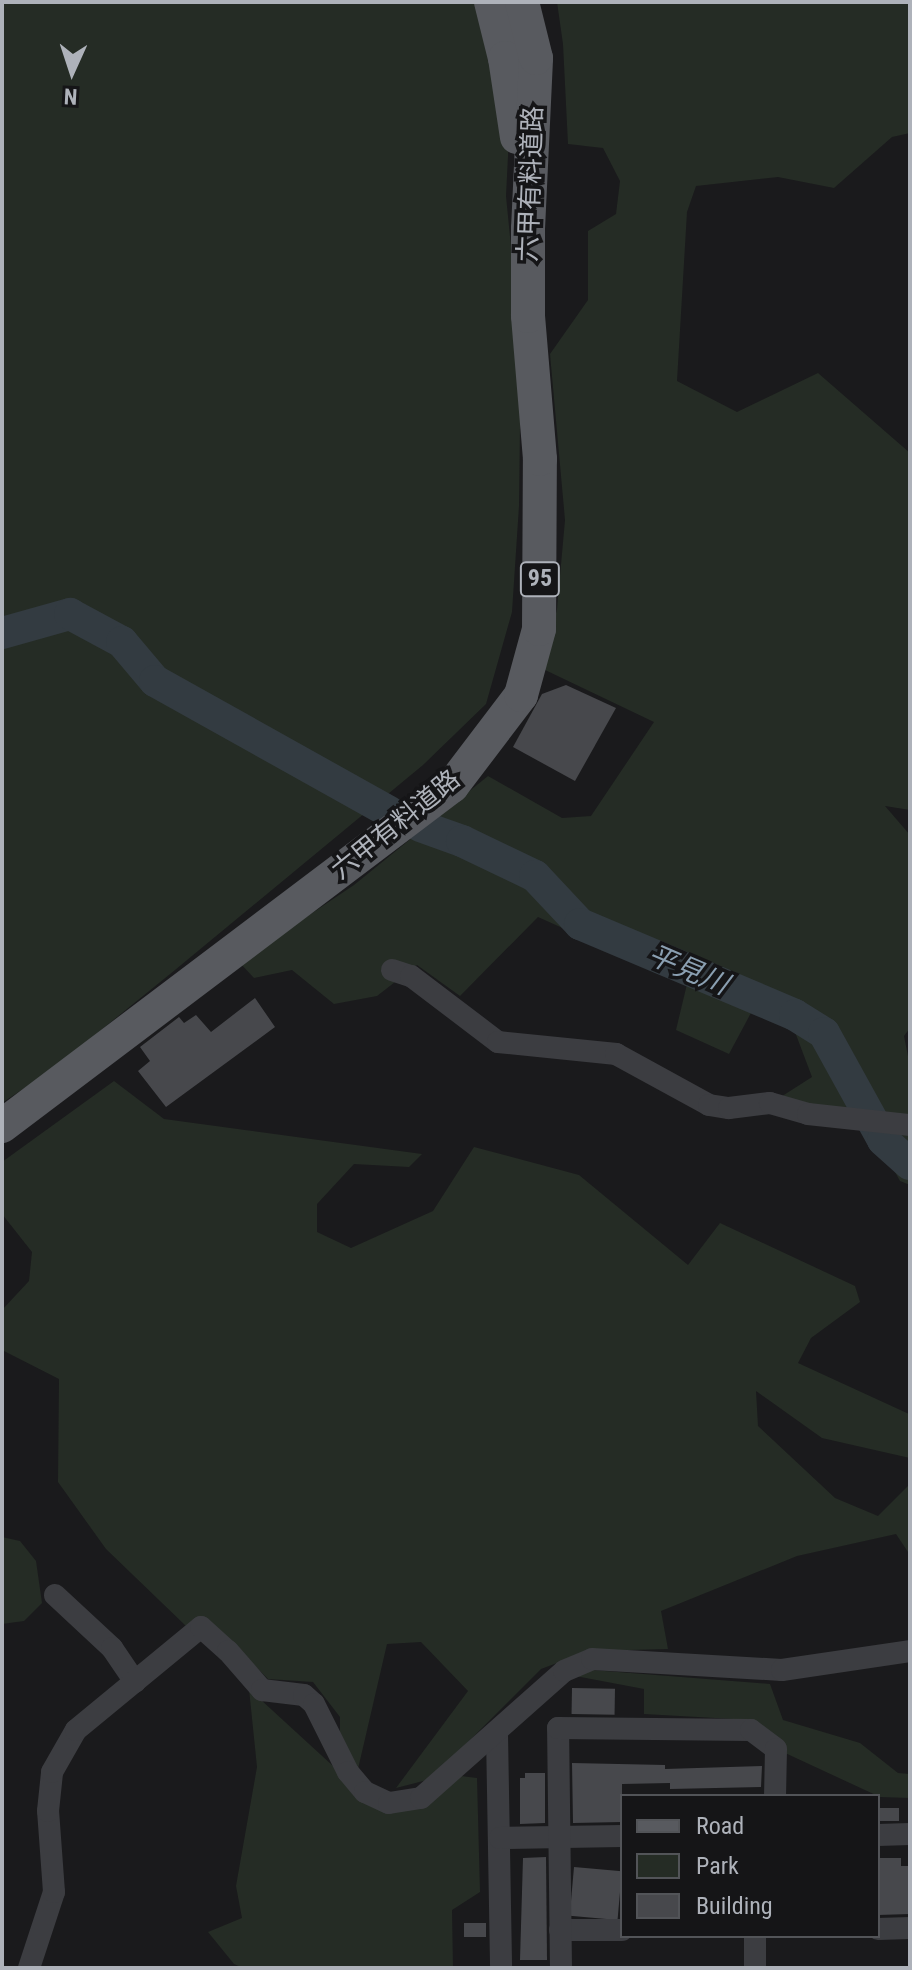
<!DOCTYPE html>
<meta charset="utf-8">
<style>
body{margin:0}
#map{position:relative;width:912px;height:1970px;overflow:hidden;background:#1a1a1c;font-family:"Roboto Condensed","Noto Sans JP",sans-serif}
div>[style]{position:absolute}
.green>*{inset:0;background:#252c25}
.river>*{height:32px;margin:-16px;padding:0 16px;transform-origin:16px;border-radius:16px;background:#333b41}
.building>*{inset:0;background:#47484c;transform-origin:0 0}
.minor>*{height:22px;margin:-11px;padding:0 11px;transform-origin:11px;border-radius:11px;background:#3c3d41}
.primary>*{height:34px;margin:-17px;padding:0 17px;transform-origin:17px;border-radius:17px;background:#585a5f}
span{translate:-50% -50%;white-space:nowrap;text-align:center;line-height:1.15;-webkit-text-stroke:7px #151517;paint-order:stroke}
.shield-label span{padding:2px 6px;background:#151517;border:2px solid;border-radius:6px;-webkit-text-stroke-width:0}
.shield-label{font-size:24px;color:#aeb2ba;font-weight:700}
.street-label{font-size:26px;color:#aeb2ba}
.water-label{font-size:28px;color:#8a9fb1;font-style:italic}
.frame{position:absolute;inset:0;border:4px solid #aeb2ba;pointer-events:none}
.legend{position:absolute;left:620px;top:1794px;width:260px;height:144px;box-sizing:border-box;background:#151517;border:2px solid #525458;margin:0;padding:10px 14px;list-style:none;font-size:24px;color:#aeb2ba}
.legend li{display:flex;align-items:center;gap:16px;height:40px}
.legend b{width:40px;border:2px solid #525458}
.north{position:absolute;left:32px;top:32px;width:80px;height:80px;-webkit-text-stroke:6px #151517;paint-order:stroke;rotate:183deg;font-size:22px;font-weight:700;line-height:32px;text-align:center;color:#aeb2ba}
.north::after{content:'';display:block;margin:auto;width:28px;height:36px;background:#aeb2ba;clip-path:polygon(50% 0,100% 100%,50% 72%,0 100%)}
</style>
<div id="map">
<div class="green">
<i style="clip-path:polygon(2px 2px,484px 2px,510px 116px,506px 196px,521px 348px,519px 506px,512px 612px,486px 704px,423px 765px,175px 970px,53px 1069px,2px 1103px)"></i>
<i style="clip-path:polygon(557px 2px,910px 2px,910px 133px,892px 137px,834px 188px,778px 177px,696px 186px,687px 212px,677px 381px,737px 412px,818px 373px,910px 453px,910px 810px,885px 806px,910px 835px,910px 1028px,904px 1036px,910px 1066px,910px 1185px,900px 1181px,864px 1116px,776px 1100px,812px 1077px,795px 1032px,752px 1011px,729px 1054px,676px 1030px,687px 984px,538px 917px,460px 996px,417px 965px,377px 996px,334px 1004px,292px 970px,254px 978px,239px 962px,354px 885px,488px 776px,562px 818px,591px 816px,654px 722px,543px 669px,557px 609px,565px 520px,550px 354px,588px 300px,588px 231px,616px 214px,620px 181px,603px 148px,568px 144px,563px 44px)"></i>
<i style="clip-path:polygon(114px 1081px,164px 1119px,422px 1154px,409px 1167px,354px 1164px,317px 1204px,317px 1232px,351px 1248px,433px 1211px,474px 1147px,579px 1175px,688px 1265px,720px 1223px,855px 1286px,860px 1302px,811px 1338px,798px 1363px,909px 1414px,910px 1458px,822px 1438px,756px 1391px,758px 1426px,835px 1498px,878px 1516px,910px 1484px,910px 1555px,896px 1534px,797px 1556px,661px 1611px,668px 1649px,589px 1651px,541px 1669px,431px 1779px,396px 1788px,468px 1691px,421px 1642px,387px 1644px,358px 1769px,340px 1740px,340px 1717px,313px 1682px,268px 1679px,220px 1630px,187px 1627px,106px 1549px,58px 1482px,59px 1379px,2px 1350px,2px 1310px,29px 1281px,32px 1252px,2px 1214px,2px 1162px)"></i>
<i style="clip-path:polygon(2px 1537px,20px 1541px,36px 1561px,42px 1603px,24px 1621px,2px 1624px)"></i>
<i style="clip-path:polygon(592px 1670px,770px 1684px,783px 1720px,860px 1743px,898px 1773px,910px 1774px,910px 1798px,880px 1797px,783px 1752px,751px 1720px,644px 1714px,644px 1689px,570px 1675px)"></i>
<i style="clip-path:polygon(249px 1689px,357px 1788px,397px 1809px,461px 1776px,477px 1778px,480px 1892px,452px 1910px,453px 1968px,243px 1968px,234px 1964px,208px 1932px,242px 1918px,236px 1886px,257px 1767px)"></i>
</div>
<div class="river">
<i style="left:2px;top:633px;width:71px;rotate:-15.6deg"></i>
<i style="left:70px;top:614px;width:59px;rotate:28.3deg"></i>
<i style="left:122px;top:642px;width:51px;rotate:49.8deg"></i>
<i style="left:155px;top:681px;width:268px;rotate:29.2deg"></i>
<i style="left:420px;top:826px;width:45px;rotate:19.7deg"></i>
<i style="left:462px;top:841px;width:81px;rotate:25.6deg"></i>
<i style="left:535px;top:876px;width:66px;rotate:46.8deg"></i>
<i style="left:580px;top:924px;width:233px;rotate:22.9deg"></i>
<i style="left:795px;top:1015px;width:34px;rotate:32deg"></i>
<i style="left:824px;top:1033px;width:122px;rotate:61.1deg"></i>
<i style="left:883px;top:1140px;width:36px;rotate:42deg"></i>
</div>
<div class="building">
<i style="clip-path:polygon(566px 685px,616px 708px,575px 781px,513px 747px,542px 694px)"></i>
<i style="clip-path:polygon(255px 998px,275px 1027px,166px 1107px,138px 1071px,150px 1061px,140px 1047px,179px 1017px,184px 1023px,196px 1015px,211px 1032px)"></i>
<i style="left:572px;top:1688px;width:43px;height:26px;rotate:1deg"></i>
<i style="clip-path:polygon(572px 1763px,665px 1765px,665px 1769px,762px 1766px,761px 1787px,670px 1789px,670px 1783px,622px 1784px,622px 1822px,573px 1823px)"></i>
<i style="clip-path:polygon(525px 1773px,545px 1773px,545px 1823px,520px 1824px,520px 1778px,525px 1778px)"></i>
<i style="left:878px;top:1808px;width:21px;height:13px"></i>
<i style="clip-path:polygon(546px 1857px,547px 1960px,520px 1960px,523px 1858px)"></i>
<i style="clip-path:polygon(878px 1858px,901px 1858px,901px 1866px,910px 1866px,910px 1914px,878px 1915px)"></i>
<i style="left:574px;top:1867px;width:48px;height:49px;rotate:5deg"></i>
<i style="left:464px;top:1923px;width:22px;height:14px"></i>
</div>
<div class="minor">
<i style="left:392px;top:970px;width:20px;rotate:18deg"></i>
<i style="left:411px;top:976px;width:109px;rotate:37.2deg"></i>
<i style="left:498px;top:1042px;width:119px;rotate:5.8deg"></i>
<i style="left:616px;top:1054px;width:106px;rotate:28.7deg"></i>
<i style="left:709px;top:1105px;width:20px;rotate:9deg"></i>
<i style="left:729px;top:1108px;width:41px;rotate:-7deg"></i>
<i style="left:770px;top:1103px;width:40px;rotate:16deg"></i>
<i style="left:808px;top:1114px;width:103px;rotate:6.2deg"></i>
<i style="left:55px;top:1595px;width:78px;rotate:42.9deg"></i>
<i style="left:112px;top:1648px;width:41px;rotate:55.9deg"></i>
<i style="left:497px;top:1734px;width:234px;rotate:89deg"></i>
<i style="left:878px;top:1835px;width:32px;rotate:-2deg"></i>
<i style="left:500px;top:1838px;width:122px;rotate:-0.9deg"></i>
<i style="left:878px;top:1929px;width:32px;rotate:-2deg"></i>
<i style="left:560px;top:1930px;width:62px"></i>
<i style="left:29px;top:1968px;width:80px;rotate:-71.8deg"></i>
<i style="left:54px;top:1892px;width:81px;rotate:-94.2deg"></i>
<i style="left:48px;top:1811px;width:39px;rotate:-84deg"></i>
<i style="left:52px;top:1772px;width:48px;rotate:-60.3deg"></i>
<i style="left:76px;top:1730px;width:162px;rotate:-39.5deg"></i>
<i style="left:201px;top:1627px;width:36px;rotate:42deg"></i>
<i style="left:228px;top:1651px;width:52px;rotate:48.9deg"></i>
<i style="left:262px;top:1690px;width:42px;rotate:6.8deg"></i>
<i style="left:304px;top:1695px;width:13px;rotate:42deg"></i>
<i style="left:314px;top:1704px;width:76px;rotate:63.4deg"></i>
<i style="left:348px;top:1772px;width:26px;rotate:50deg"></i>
<i style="left:365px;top:1792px;width:26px;rotate:25deg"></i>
<i style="left:389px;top:1803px;width:32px;rotate:-9deg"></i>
<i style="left:421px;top:1798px;width:191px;rotate:-41.6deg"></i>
<i style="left:564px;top:1671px;width:30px;rotate:-23deg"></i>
<i style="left:592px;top:1659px;width:190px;rotate:3.3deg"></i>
<i style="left:782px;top:1670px;width:129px;rotate:-8.4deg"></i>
<i style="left:561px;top:1968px;width:240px;rotate:-90.7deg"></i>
<i style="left:558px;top:1728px;width:193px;rotate:0.6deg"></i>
<i style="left:751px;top:1730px;width:31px;rotate:37deg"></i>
<i style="left:776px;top:1749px;width:47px;rotate:91.2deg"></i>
<i style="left:755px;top:1968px;width:32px;rotate:-90deg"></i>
</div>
<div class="primary">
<i style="left:491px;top:2px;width:58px;rotate:76deg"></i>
<i style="left:505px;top:58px;width:80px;rotate:81.4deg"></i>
<i style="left:2px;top:1126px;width:564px;rotate:-37.07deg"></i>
<i style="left:452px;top:786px;width:114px;rotate:-52.8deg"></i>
<i style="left:521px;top:695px;width:68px;rotate:-74.7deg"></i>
<i style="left:539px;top:629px;width:170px;rotate:-89.7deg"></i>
<i style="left:540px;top:459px;width:144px;rotate:-94.8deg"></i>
<i style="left:528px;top:316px;width:87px;rotate:-90deg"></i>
<i style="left:528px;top:229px;width:171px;rotate:-87.3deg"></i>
<i style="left:536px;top:58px;width:58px;rotate:-104deg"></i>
</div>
<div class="shield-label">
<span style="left:540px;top:579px">95</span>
</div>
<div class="street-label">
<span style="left:531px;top:184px;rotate:-88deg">六甲有料道路</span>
<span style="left:396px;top:825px;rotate:-39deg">六甲有料道路</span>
</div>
<div class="water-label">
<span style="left:688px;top:970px;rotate:23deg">平見川</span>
</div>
<div class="frame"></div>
<ul class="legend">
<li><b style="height:10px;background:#585a5f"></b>Road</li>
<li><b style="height:22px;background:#252c25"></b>Park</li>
<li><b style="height:22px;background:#47484c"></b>Building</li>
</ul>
<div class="north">N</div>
</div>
